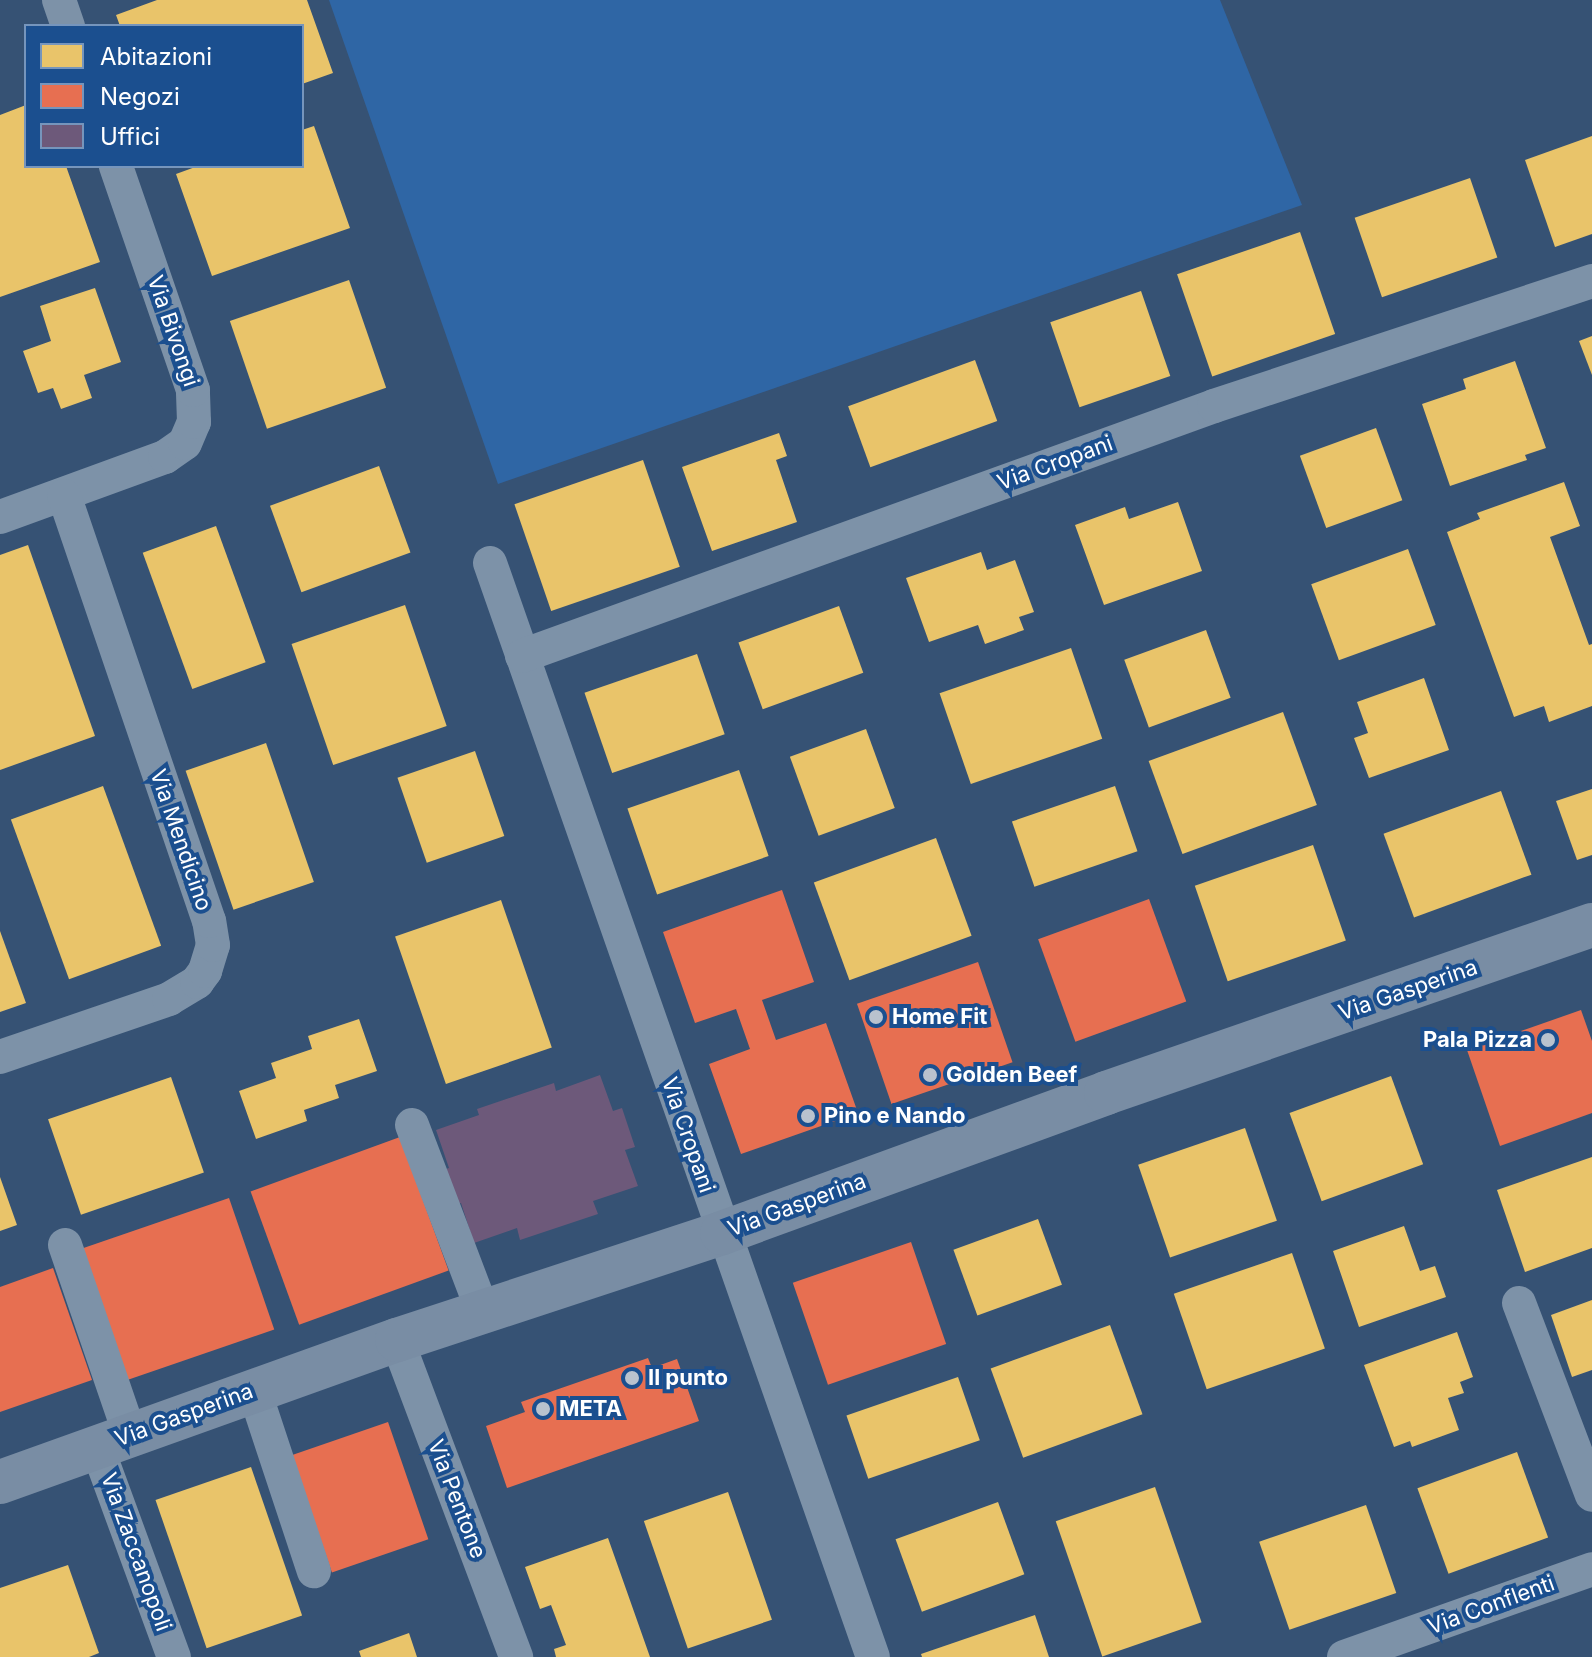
<!DOCTYPE html>
<style>
body{margin:0}
#map{position:relative;width:1592px;height:1657px;overflow:hidden;background:#365274;font-family:Inter,sans-serif}
div>[style]{position:absolute}
.green>*{inset:0;background:#2f66a5}
.homes>*{inset:0;background:#e9c46a;transform-origin:0 0}
.shops>*{inset:0;background:#e76f51;transform-origin:0 0}
.offices>*{inset:0;background:#6d597a}
.street>*{height:34px;margin:-17px;padding:0 17px;transform-origin:17px;border-radius:17px;background:#7d92a8}
.secondary>*{height:44px;margin:-22px;padding:0 22px;transform-origin:22px;border-radius:22px;background:#798da4}
.dots>*{width:22px;height:22px;translate:-50% -50%;box-sizing:border-box;border:4px solid #1b4f8f;border-radius:50%}
span{translate:-50% -50%;white-space:nowrap;text-align:center;line-height:1.15;-webkit-text-stroke:8px #1b4f8f;paint-order:stroke}
.street-label{font-size:22px;color:#fff}
.poi-label{font-size:22px;color:#fff;font-weight:700}
.left{translate:0 -50%;text-align:left}
.right{translate:-100% -50%;text-align:right}
.legend{position:absolute;left:24px;top:24px;width:280px;height:144px;box-sizing:border-box;background:#1b4f8f;border:2px solid #7695bc;margin:0;padding:10px 14px;list-style:none;font-size:24px;color:#fff}
.legend li{display:flex;align-items:center;gap:16px;height:40px}
.legend b{width:40px;border:2px solid #7695bc}
</style>
<div id="map">
<div class="green">
<i style="clip-path:polygon(329px 0,1220px 0,1302px 205px,498px 484px)"></i>
</div>
<div class="homes">
<i style="clip-path:polygon(157px 0,307px 0,333px 73px,302px 84px,302px 26px,120px 26px,116px 15px)"></i>
<i style="clip-path:polygon(26px 105px,26px 166px,66px 166px,100px 262px,0 297px,0 115px)"></i>
<i style="clip-path:polygon(314px 126px,350px 228px,212px 276px,176px 174px,198px 166px,302px 166px,302px 130px)"></i>
<i style="clip-path:polygon(1592px 136px,1592px 234px,1555px 247px,1525px 160px)"></i>
<i style="left:1470px;top:178px;width:84px;height:122px;rotate:71deg"></i>
<i style="left:1300px;top:232px;width:108px;height:130px;rotate:71deg"></i>
<i style="left:349px;top:280px;width:114px;height:126px;rotate:71deg"></i>
<i style="clip-path:polygon(95px 288px,121px 362px,84px 375px,92px 398px,61px 409px,53px 388px,38px 393px,23px 351px,51px 341px,40px 306px)"></i>
<i style="left:1141px;top:291px;width:90px;height:96px;rotate:71deg"></i>
<i style="clip-path:polygon(1592px 336px,1592px 375px,1579px 341px)"></i>
<i style="left:975px;top:360px;width:65px;height:135px;rotate:70deg"></i>
<i style="clip-path:polygon(1515px 361px,1546px 448px,1525px 455px,1527px 460px,1450px 486px,1422px 404px,1466px 389px,1463px 379px)"></i>
<i style="left:1376px;top:428px;width:77px;height:81px;rotate:70deg"></i>
<i style="clip-path:polygon(779px 433px,787px 456px,776px 460px,797px 522px,712px 551px,682px 467px)"></i>
<i style="left:643px;top:460px;width:113px;height:136px;rotate:71deg"></i>
<i style="left:379px;top:466px;width:92px;height:116px;rotate:70deg"></i>
<i style="clip-path:polygon(1564px 482px,1580px 526px,1550px 537px,1589px 645px,1592px 644px,1592px 706px,1549px 722px,1544px 706px,1514px 717px,1447px 532px,1480px 519px,1477px 513px)"></i>
<i style="clip-path:polygon(1178px 502px,1202px 571px,1104px 605px,1075px 525px,1125px 507px,1129px 519px)"></i>
<i style="left:216px;top:526px;width:145px;height:78px;rotate:70deg"></i>
<i style="clip-path:polygon(28px 545px,95px 736px,0 770px,0 555px)"></i>
<i style="left:1408px;top:549px;width:81px;height:103px;rotate:70deg"></i>
<i style="clip-path:polygon(981px 552px,987px 570px,1015px 560px,1034px 612px,1019px 617px,1024px 630px,985px 644px,978px 625px,929px 642px,906px 578px)"></i>
<i style="left:405px;top:605px;width:128px;height:120px;rotate:71deg"></i>
<i style="left:839px;top:606px;width:71px;height:107px;rotate:70deg"></i>
<i style="left:1206px;top:630px;width:72px;height:87px;rotate:70deg"></i>
<i style="left:1071px;top:648px;width:96px;height:139px;rotate:71deg"></i>
<i style="left:697px;top:654px;width:85px;height:119px;rotate:71deg"></i>
<i style="clip-path:polygon(1424px 678px,1449px 750px,1369px 778px,1354px 738px,1368px 733px,1357px 702px)"></i>
<i style="left:1283px;top:712px;width:99px;height:143px;rotate:70deg"></i>
<i style="left:866px;top:729px;width:84px;height:81px;rotate:70deg"></i>
<i style="left:266px;top:743px;width:147px;height:85px;rotate:71deg"></i>
<i style="left:475px;top:751px;width:90px;height:82px;rotate:71deg"></i>
<i style="left:739px;top:770px;width:91px;height:118px;rotate:71deg"></i>
<i style="left:103px;top:786px;width:170px;height:98px;rotate:70deg"></i>
<i style="left:1115px;top:786px;width:69px;height:109px;rotate:71deg"></i>
<i style="clip-path:polygon(1592px 789px,1592px 855px,1577px 860px,1556px 801px)"></i>
<i style="left:1501px;top:791px;width:89px;height:125px;rotate:70deg"></i>
<i style="left:936px;top:838px;width:104px;height:130px;rotate:70deg"></i>
<i style="left:1313px;top:845px;width:101px;height:125px;rotate:71deg"></i>
<i style="left:501px;top:900px;width:156px;height:112px;rotate:71deg"></i>
<i style="clip-path:polygon(0 931px,26px 1003px,0 1012px)"></i>
<i style="clip-path:polygon(359px 1019px,377px 1071px,335px 1085px,339px 1098px,304px 1110px,307px 1121px,256px 1139px,239px 1091px,276px 1078px,271px 1063px,312px 1049px,308px 1036px)"></i>
<i style="left:1391px;top:1076px;width:94px;height:108px;rotate:70deg"></i>
<i style="left:171px;top:1077px;width:101px;height:130px;rotate:71deg"></i>
<i style="left:1245px;top:1128px;width:98px;height:113px;rotate:71deg"></i>
<i style="clip-path:polygon(1592px 1157px,1592px 1248px,1525px 1272px,1497px 1190px)"></i>
<i style="clip-path:polygon(0 1177px,17px 1225px,0 1231px)"></i>
<i style="left:1038px;top:1219px;width:70px;height:90px;rotate:70deg"></i>
<i style="clip-path:polygon(1404px 1226px,1420px 1271px,1435px 1266px,1446px 1297px,1359px 1327px,1333px 1251px)"></i>
<i style="left:1292px;top:1253px;width:101px;height:125px;rotate:71deg"></i>
<i style="clip-path:polygon(1592px 1300px,1592px 1370px,1572px 1377px,1551px 1315px)"></i>
<i style="left:1110px;top:1325px;width:95px;height:127px;rotate:70deg"></i>
<i style="clip-path:polygon(1457px 1332px,1473px 1377px,1460px 1382px,1464px 1393px,1448px 1398px,1459px 1430px,1412px 1447px,1410px 1441px,1394px 1447px,1364px 1365px)"></i>
<i style="left:958px;top:1377px;width:67px;height:118px;rotate:71deg"></i>
<i style="left:1517px;top:1452px;width:91px;height:106px;rotate:70deg"></i>
<i style="left:251px;top:1467px;width:157px;height:101px;rotate:71deg"></i>
<i style="left:1155px;top:1487px;width:143px;height:105px;rotate:71deg"></i>
<i style="left:728px;top:1492px;width:135px;height:89px;rotate:71deg"></i>
<i style="left:998px;top:1502px;width:77px;height:109px;rotate:70deg"></i>
<i style="left:1366px;top:1505px;width:93px;height:113px;rotate:71deg"></i>
<i style="clip-path:polygon(608px 1538px,650px 1657px,556px 1657px,554px 1649px,566px 1645px,551px 1605px,540px 1609px,525px 1567px)"></i>
<i style="clip-path:polygon(68px 1565px,99px 1653px,89px 1657px,0 1657px,0 1588px)"></i>
<i style="clip-path:polygon(1035px 1615px,1049px 1657px,922px 1657px,921px 1654px)"></i>
<i style="clip-path:polygon(409px 1633px,417px 1657px,361px 1657px,359px 1651px)"></i>
</div>
<div class="shops">
<i style="clip-path:polygon(782px 890px,814px 982px,762px 1000px,776px 1040px,826px 1023px,858px 1113px,741px 1154px,709px 1064px,750px 1049px,736px 1009px,695px 1023px,663px 932px)"></i>
<i style="left:1149px;top:899px;width:109px;height:118px;rotate:70deg"></i>
<i style="left:978px;top:962px;width:106px;height:128px;rotate:71deg"></i>
<i style="clip-path:polygon(1581px 1010px,1592px 1041px,1592px 1113px,1500px 1146px,1467px 1050px)"></i>
<i style="left:400px;top:1137px;width:142px;height:159px;rotate:70deg"></i>
<i style="left:229px;top:1198px;width:139px;height:160px;rotate:71deg"></i>
<i style="left:911px;top:1242px;width:108px;height:125px;rotate:71deg"></i>
<i style="clip-path:polygon(53px 1268px,92px 1380px,0 1412px,0 1287px)"></i>
<i style="clip-path:polygon(648px 1358px,652px 1368px,677px 1359px,699px 1421px,507px 1488px,486px 1426px,525px 1412px,521px 1402px)"></i>
<i style="left:388px;top:1422px;width:124px;height:102px;rotate:71deg"></i>
</div>
<div class="offices">
<i style="clip-path:polygon(600px 1075px,613px 1111px,622px 1108px,635px 1147px,625px 1150px,638px 1186px,593px 1201px,598px 1214px,520px 1240px,517px 1228px,474px 1243px,461px 1203px,453px 1206px,440px 1171px,449px 1168px,436px 1130px,479px 1115px,477px 1109px,554px 1083px,556px 1091px)"></i>
</div>
<div class="street">
<i style="left:59px;top:0;width:28px;rotate:71deg"></i>
<i style="left:0;top:517px;width:176px;rotate:-20deg"></i>
<i style="left:165px;top:457px;width:24px;rotate:-35deg"></i>
<i style="left:185px;top:443px;width:23px;rotate:-67deg"></i>
<i style="left:194px;top:422px;width:32px;rotate:-92deg"></i>
<i style="left:193px;top:390px;width:237px;rotate:-109deg"></i>
<i style="left:490px;top:563px;width:1159px;rotate:70.71deg"></i>
<i style="left:522px;top:656px;width:736px;rotate:-19.86deg"></i>
<i style="left:1214px;top:406px;width:398px;rotate:-18.3deg"></i>
<i style="left:0;top:1057px;width:179px;rotate:-18.9deg"></i>
<i style="left:169px;top:999px;width:33px;rotate:-31deg"></i>
<i style="left:197px;top:982px;width:14px;rotate:-54deg"></i>
<i style="left:205px;top:971px;width:27px;rotate:-73deg"></i>
<i style="left:213px;top:945px;width:24px;rotate:-99deg"></i>
<i style="left:209px;top:921px;width:449px;rotate:-108.8deg"></i>
<i style="left:412px;top:1125px;width:200px;rotate:69.2deg"></i>
<i style="left:65px;top:1245px;width:201px;rotate:71.1deg"></i>
<i style="left:1519px;top:1303px;width:205px;rotate:69.2deg"></i>
<i style="left:397px;top:1340px;width:339px;rotate:69.4deg"></i>
<i style="left:254px;top:1390px;width:191px;rotate:71.7deg"></i>
<i style="left:97px;top:1447px;width:224px;rotate:69.9deg"></i>
<i style="left:1344px;top:1657px;width:263px;rotate:-19.5deg"></i>
</div>
<div class="secondary">
<i style="left:0;top:1482px;width:422px;rotate:-19.7deg"></i>
<i style="left:397px;top:1340px;width:342px;rotate:-18.2deg"></i>
<i style="left:722px;top:1233px;width:409px;rotate:-20deg"></i>
<i style="left:1106px;top:1093px;width:514px;rotate:-19.07deg"></i>
</div>
<div class="dots">
<i style="left:876px;top:1017px;background:#b9c2ce"></i>
<i style="left:1548px;top:1040px;background:#b9c2ce"></i>
<i style="left:930px;top:1075px;background:#b9c2ce"></i>
<i style="left:808px;top:1116px;background:#b9c2ce"></i>
<i style="left:632px;top:1378px;background:#b9c2ce"></i>
<i style="left:543px;top:1409px;background:#b9c2ce"></i>
</div>
<div class="street-label">
<span style="left:173px;top:331px;rotate:71deg">Via Bivongi</span>
<span style="left:1055px;top:463px;rotate:-20deg">Via Cropani</span>
<span style="left:181px;top:840px;rotate:71deg">Via Mendicino</span>
<span style="left:1408px;top:990px;rotate:-19deg">Via Gasperina</span>
<span style="left:688px;top:1135px;rotate:71deg">Via Cropani</span>
<span style="left:797px;top:1205px;rotate:-20deg">Via Gasperina</span>
<span style="left:184px;top:1415px;rotate:-20deg">Via Gasperina</span>
<span style="left:457px;top:1499px;rotate:69deg">Via Pentone</span>
<span style="left:136px;top:1552px;rotate:70deg">Via Zaccanopoli</span>
<span style="left:1491px;top:1605px;rotate:-20deg">Via Conflenti</span>
</div>
<div class="poi-label">
<span class="left" style="left:892px;top:1017px">Home Fit</span>
<span class="right" style="left:1532px;top:1040px">Pala Pizza</span>
<span class="left" style="left:946px;top:1075px">Golden Beef</span>
<span class="left" style="left:824px;top:1116px">Pino e Nando</span>
<span class="left" style="left:648px;top:1378px">Il punto</span>
<span class="left" style="left:559px;top:1409px">META</span>
</div>
<ul class="legend">
<li><b style="height:22px;background:#e9c46a"></b>Abitazioni</li>
<li><b style="height:22px;background:#e76f51"></b>Negozi</li>
<li><b style="height:22px;background:#6d597a"></b>Uffici</li>
</ul>
</div>
